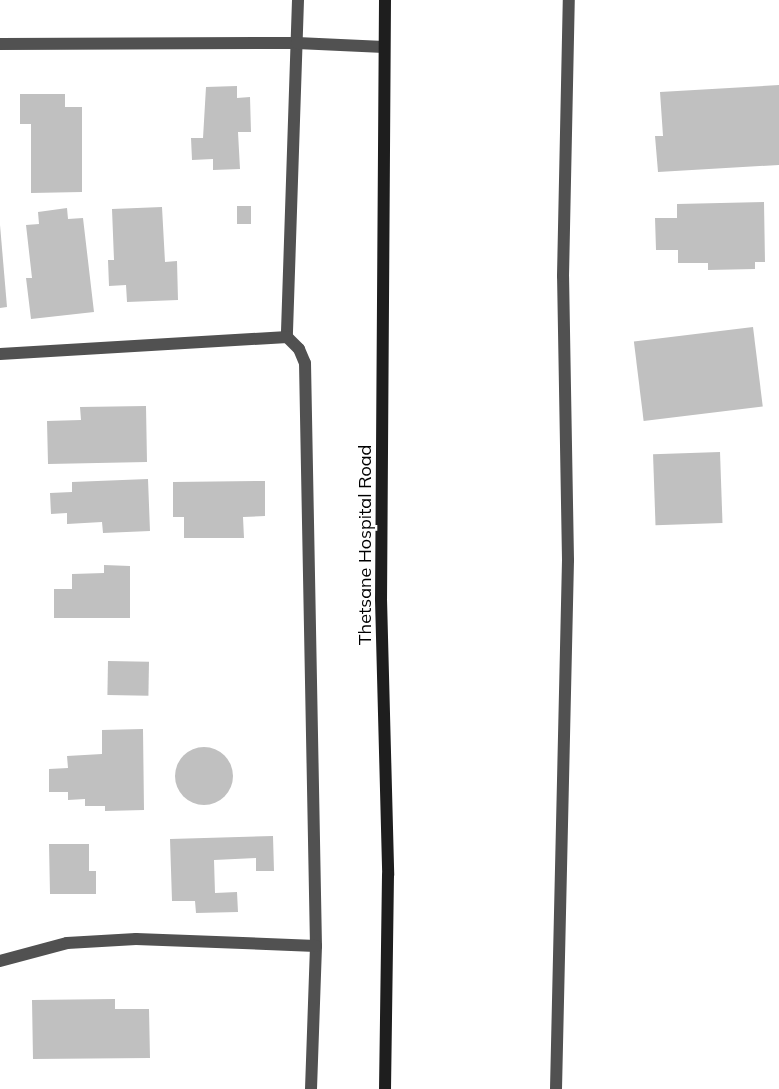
<!DOCTYPE html>
<style>
body{margin:0}
#map{position:relative;width:779px;height:1089px;overflow:hidden;background:#fff;font-family:Mulish,sans-serif}
div>[style]{position:absolute}
.building>*{inset:0;background:#c0c0c0;transform-origin:0 0}
.round{border-radius:50%}
.street>*{height:12px;margin:-6px;padding:0 6px;transform-origin:6px;border-radius:6px;background:#515151}
.secondary>*{height:12px;margin:-6px;padding:0 6px;transform-origin:6px;border-radius:6px;background:#1e1e1e}
span{translate:-50% -50%;white-space:nowrap;text-align:center;line-height:1.15;-webkit-text-stroke:4.5px #fff;paint-order:stroke}
.street-label{font-size:18px;color:#000}
</style>
<div id="map">
<div class="building">
<i style="clip-path:polygon(779px 85px,779px 165px,658px 172px,655px 136px,663px 136px,660px 92px)"></i>
<i style="clip-path:polygon(237px 86px,237px 98px,250px 97px,251px 132px,238px 132px,240px 169px,213px 170px,213px 159px,192px 160px,191px 138px,203px 138px,206px 87px)"></i>
<i style="clip-path:polygon(20px 94px,65px 94px,65px 107px,82px 107px,82px 192px,31px 193px,31px 124px,20px 124px)"></i>
<i style="clip-path:polygon(764px 202px,765px 262px,755px 262px,755px 269px,708px 270px,708px 263px,678px 263px,678px 250px,656px 250px,655px 218px,677px 218px,677px 204px)"></i>
<i style="left:237px;top:206px;width:14px;height:18px"></i>
<i style="clip-path:polygon(162px 207px,165px 262px,177px 261px,178px 300px,127px 302px,126px 285px,109px 286px,108px 260px,114px 260px,112px 209px)"></i>
<i style="clip-path:polygon(67px 208px,68px 219px,83px 218px,94px 312px,31px 319px,26px 278px,32px 278px,26px 225px,39px 224px,38px 212px)"></i>
<i style="clip-path:polygon(0 225px,7px 307px,0 308px)"></i>
<i style="left:753px;top:327px;width:80px;height:120px;rotate:83deg"></i>
<i style="clip-path:polygon(146px 406px,147px 462px,48px 464px,47px 421px,81px 420px,80px 407px)"></i>
<i style="left:720px;top:452px;width:71px;height:67px;rotate:88deg"></i>
<i style="clip-path:polygon(148px 479px,150px 531px,103px 533px,102px 522px,67px 524px,67px 513px,51px 514px,50px 493px,72px 492px,72px 482px)"></i>
<i style="clip-path:polygon(265px 481px,265px 516px,243px 517px,244px 538px,184px 538px,184px 517px,173px 517px,173px 482px)"></i>
<i style="clip-path:polygon(104px 565px,130px 566px,130px 618px,54px 618px,54px 589px,72px 589px,72px 574px,104px 573px)"></i>
<i style="left:108px;top:661px;width:41px;height:34px;rotate:1deg"></i>
<i style="clip-path:polygon(143px 729px,144px 810px,105px 811px,105px 806px,85px 806px,85px 799px,68px 800px,68px 792px,49px 792px,49px 769px,68px 768px,67px 756px,102px 754px,102px 730px)"></i>
<i class="round" style="left:175px;top:747px;width:58px;height:58px"></i>
<i style="clip-path:polygon(273px 836px,274px 871px,256px 871px,256px 858px,214px 860px,215px 893px,237px 892px,238px 912px,196px 913px,195px 901px,172px 901px,170px 839px)"></i>
<i style="clip-path:polygon(49px 844px,89px 844px,89px 871px,96px 871px,96px 894px,50px 894px)"></i>
<i style="clip-path:polygon(115px 999px,115px 1009px,149px 1009px,150px 1058px,33px 1059px,32px 1000px)"></i>
</div>
<div class="street">
<i style="left:298px;top:0;width:337px;rotate:91.9deg"></i>
<i style="left:287px;top:337px;width:17px;rotate:45deg"></i>
<i style="left:299px;top:349px;width:15px;rotate:67deg"></i>
<i style="left:305px;top:363px;width:583px;rotate:88.92deg"></i>
<i style="left:316px;top:946px;width:143px;rotate:92deg"></i>
<i style="left:0;top:44px;width:297px;rotate:-0.2deg"></i>
<i style="left:297px;top:43px;width:87px;rotate:2.6deg"></i>
<i style="left:0;top:354px;width:288px;rotate:-3.4deg"></i>
<i style="left:0;top:961px;width:69px;rotate:-15deg"></i>
<i style="left:67px;top:943px;width:69px;rotate:-3.3deg"></i>
<i style="left:136px;top:939px;width:180px;rotate:2.2deg"></i>
<i style="left:556px;top:1089px;width:529px;rotate:-88.7deg"></i>
<i style="left:568px;top:560px;width:284px;rotate:-91deg"></i>
<i style="left:563px;top:276px;width:276px;rotate:-88.8deg"></i>
</div>
<div class="secondary">
<i style="left:385px;top:0;width:599px;rotate:90.38deg"></i>
<i style="left:381px;top:599px;width:276px;rotate:88.5deg"></i>
<i style="left:388px;top:875px;width:214px;rotate:90.8deg"></i>
</div>
<div class="street-label">
<span style="left:365px;top:545px;rotate:-90deg">Thetsane Hospital Road</span>
</div>
</div>
